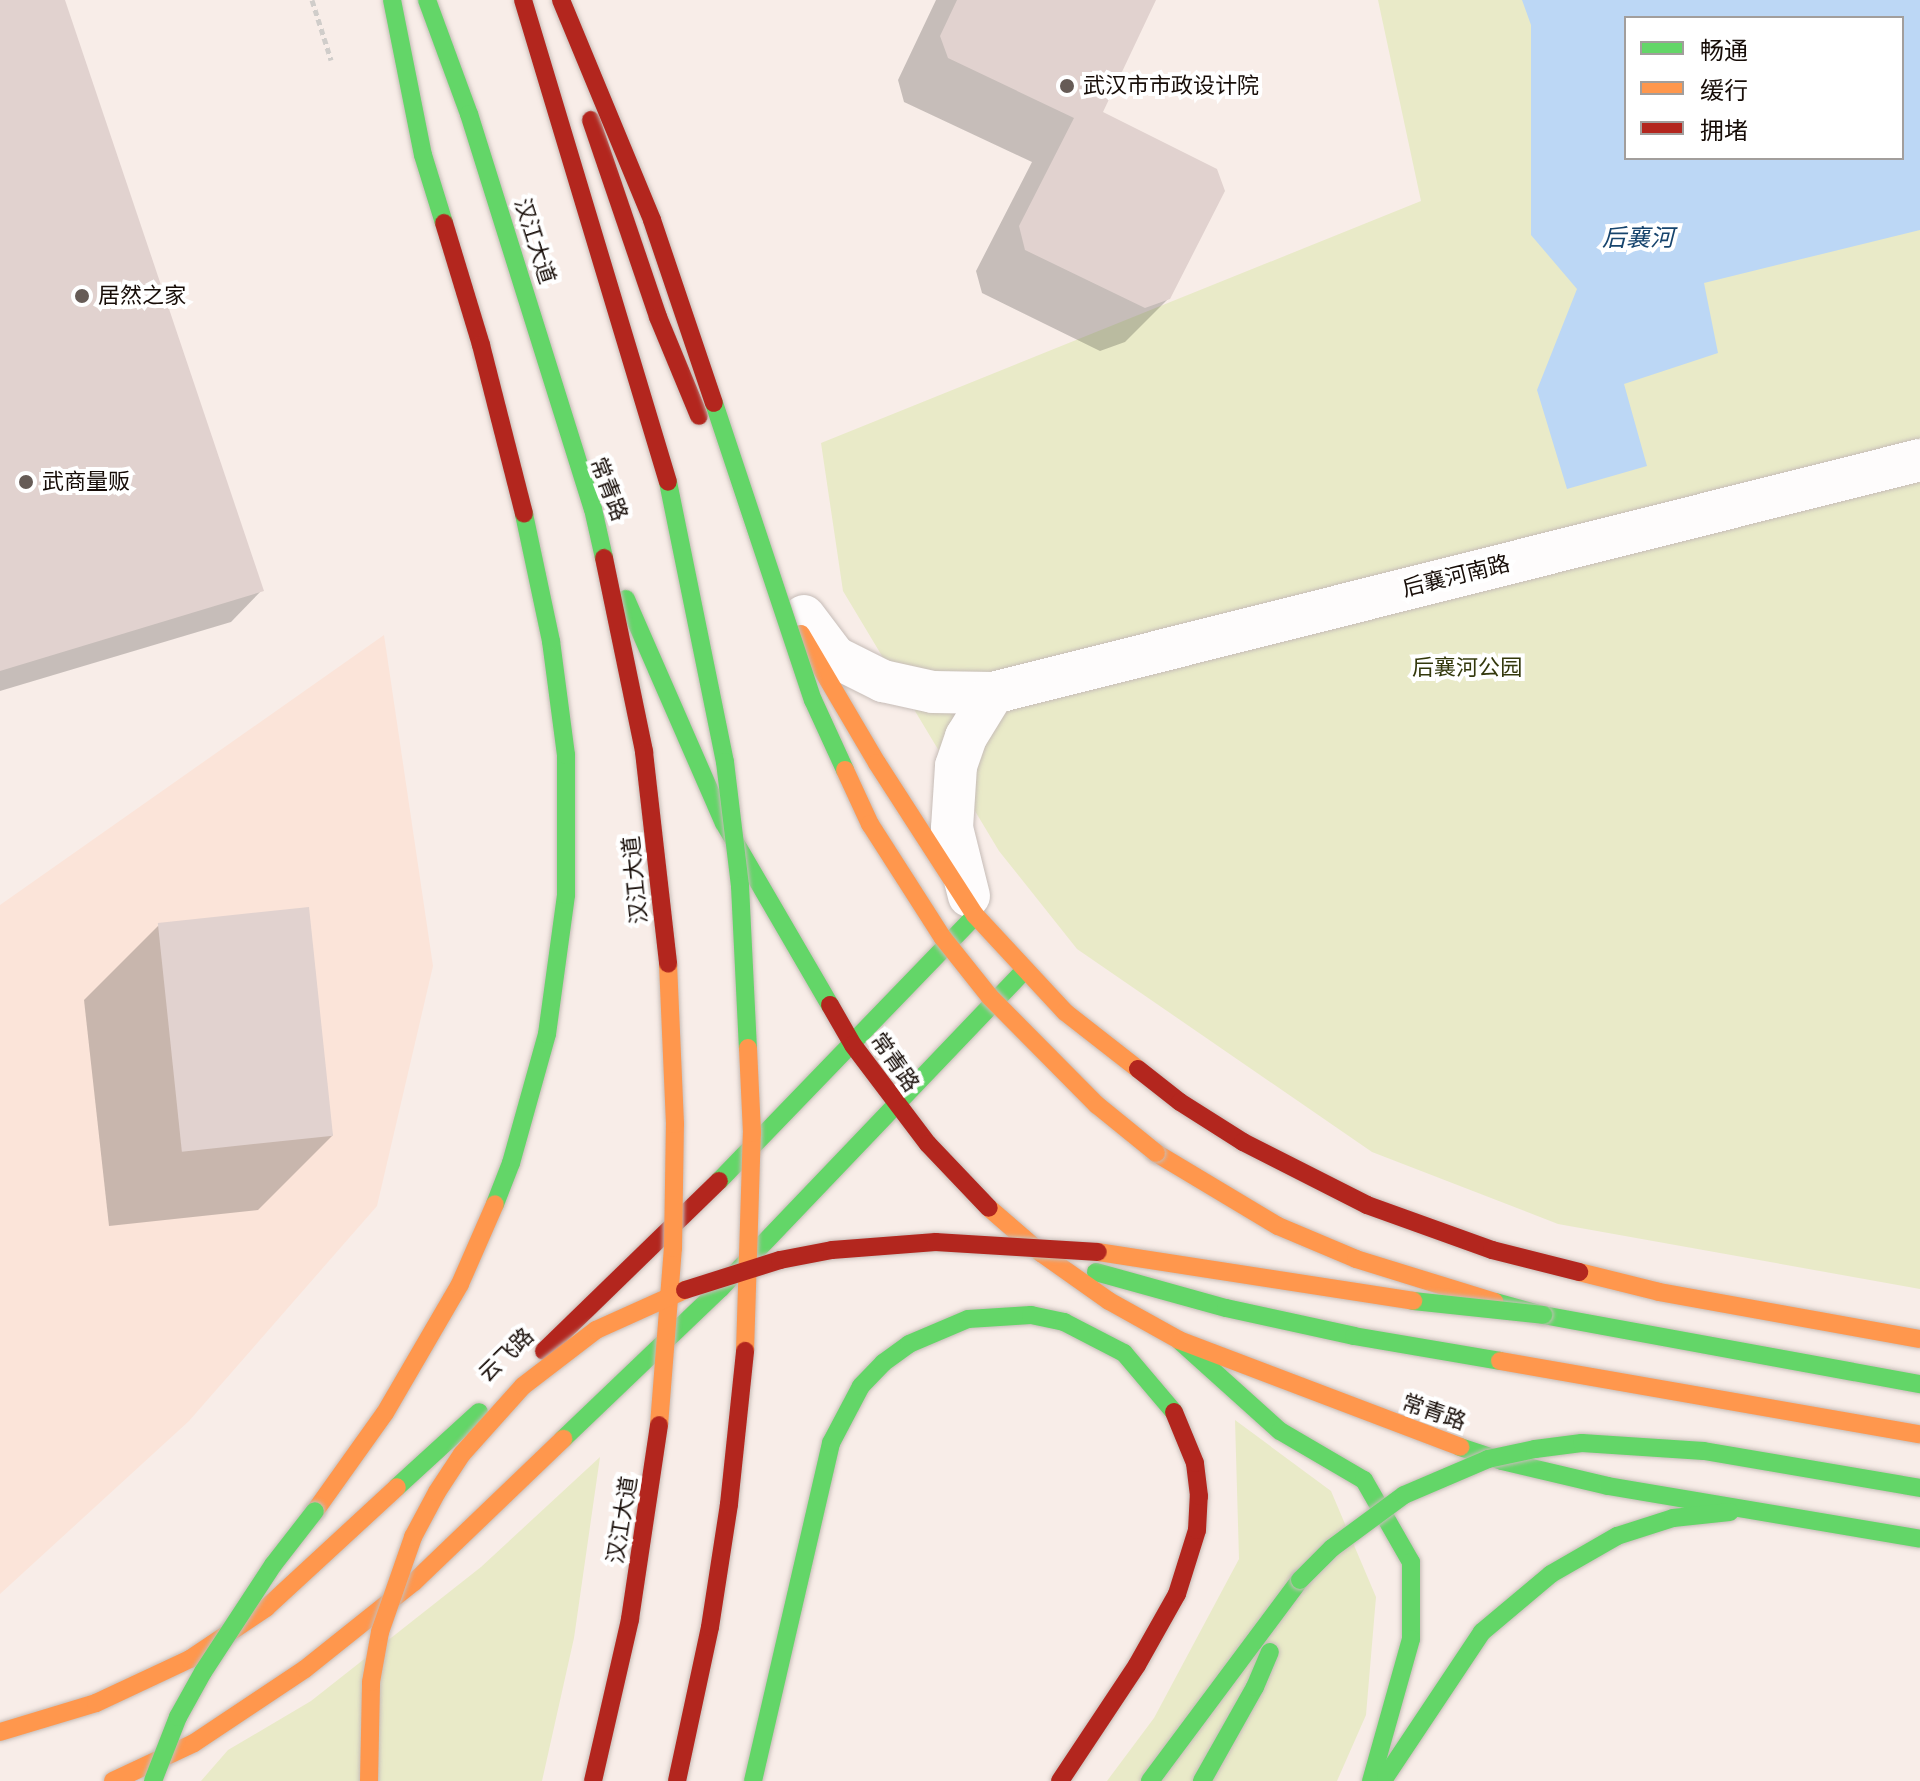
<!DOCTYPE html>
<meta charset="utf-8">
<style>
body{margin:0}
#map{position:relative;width:1920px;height:1781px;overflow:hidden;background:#f8ede8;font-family:Inter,"Noto Sans SC",sans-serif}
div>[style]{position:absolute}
.built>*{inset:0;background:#fbe4d9}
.green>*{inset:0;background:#e9eac8}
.water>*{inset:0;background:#bcd7f5}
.shadow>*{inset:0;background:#0003}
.building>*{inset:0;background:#e1d2cf;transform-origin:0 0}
.path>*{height:5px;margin-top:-2.5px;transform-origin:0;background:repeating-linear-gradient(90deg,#d0cdca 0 6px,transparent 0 10px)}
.roads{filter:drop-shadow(0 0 2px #c6bcb7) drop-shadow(0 0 2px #c6bcb7)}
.street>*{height:42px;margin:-21px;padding:0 21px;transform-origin:21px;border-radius:21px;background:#fefcfc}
.fast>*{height:18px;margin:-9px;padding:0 9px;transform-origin:9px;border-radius:9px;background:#63d668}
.slow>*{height:18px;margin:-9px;padding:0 9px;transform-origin:9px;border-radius:9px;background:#ff974d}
.jam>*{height:18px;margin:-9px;padding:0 9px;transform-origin:9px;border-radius:9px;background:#b3261e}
.bridges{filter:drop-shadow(0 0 2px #c6bcb7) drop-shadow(0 0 2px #c6bcb7)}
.fast-bridge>*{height:18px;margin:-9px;padding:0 9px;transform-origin:9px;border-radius:9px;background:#63d668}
.slow-bridge>*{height:18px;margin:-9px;padding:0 9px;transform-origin:9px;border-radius:9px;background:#ff974d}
.jam-bridge>*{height:18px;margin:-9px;padding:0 9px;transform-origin:9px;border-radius:9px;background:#b3261e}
.dots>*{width:22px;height:22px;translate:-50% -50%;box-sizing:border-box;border:4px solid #fff;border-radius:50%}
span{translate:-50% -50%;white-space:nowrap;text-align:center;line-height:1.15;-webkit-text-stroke:8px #fff;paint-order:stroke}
.poi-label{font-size:22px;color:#170d08}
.left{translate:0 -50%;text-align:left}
.street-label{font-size:22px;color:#170d08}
.park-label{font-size:22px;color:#33380c}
.water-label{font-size:24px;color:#16446d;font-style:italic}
.legend{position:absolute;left:1624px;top:16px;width:280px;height:144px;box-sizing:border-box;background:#fff;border:2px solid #a29e9c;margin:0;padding:10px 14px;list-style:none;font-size:24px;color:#170d08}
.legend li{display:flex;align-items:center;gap:16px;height:40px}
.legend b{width:40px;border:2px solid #a29e9c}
</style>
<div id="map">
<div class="built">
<i style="clip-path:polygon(384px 635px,433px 966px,377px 1206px,189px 1421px,0 1594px,0 905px)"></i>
</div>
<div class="green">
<i style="clip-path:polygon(evenodd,1378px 0,1920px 0,1920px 1289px,1558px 1224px,1372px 1152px,1077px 949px,999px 851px,843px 591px,821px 443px,1421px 201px,1378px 0,1626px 18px,1902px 18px,1902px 158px,1626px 158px,1626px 18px)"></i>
<i style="clip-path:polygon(1235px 1420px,1331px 1491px,1376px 1597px,1366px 1715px,1337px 1781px,1107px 1781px,1154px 1718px,1239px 1559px)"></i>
<i style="clip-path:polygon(600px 1457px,574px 1638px,542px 1781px,201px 1781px,228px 1750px,311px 1701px,481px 1567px)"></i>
</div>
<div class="water">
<i style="clip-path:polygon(evenodd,1522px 0,1920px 0,1920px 230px,1704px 283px,1718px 353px,1624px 384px,1647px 466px,1567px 489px,1537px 390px,1577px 289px,1531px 235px,1531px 25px,1522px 0,1626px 18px,1902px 18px,1902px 158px,1626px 158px,1626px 18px)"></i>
</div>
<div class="shadow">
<i style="clip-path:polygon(0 0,63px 0,261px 591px,231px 622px,0 691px)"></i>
<i style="clip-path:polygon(936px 0,1154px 0,1100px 113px,1169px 298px,1125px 342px,1100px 351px,982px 293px,976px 271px,1032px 162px,904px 102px,898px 80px)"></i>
<i style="clip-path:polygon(159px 925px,333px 1135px,258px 1210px,109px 1226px,84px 1000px)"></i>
</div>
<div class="building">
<i style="clip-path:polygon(0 0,65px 0,264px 591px,0 671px)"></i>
<i style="clip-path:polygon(957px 0,1156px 0,1103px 112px,1217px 169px,1225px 191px,1170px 299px,1145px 308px,1025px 250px,1019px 226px,1074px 118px,948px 58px,940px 36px)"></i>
<i style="left:309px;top:907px;width:230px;height:152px;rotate:84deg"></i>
</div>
<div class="path">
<i style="left:312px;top:0;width:63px;rotate:72.4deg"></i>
</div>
<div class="roads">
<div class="street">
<i style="left:804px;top:616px;width:51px;rotate:52.9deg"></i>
<i style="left:835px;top:657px;width:54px;rotate:26.6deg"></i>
<i style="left:883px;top:681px;width:51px;rotate:12.4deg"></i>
<i style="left:933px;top:692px;width:60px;rotate:1deg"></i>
<i style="left:993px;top:693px;width:956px;rotate:-14.11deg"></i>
<i style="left:969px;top:896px;width:70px;rotate:-104deg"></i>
<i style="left:952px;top:828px;width:62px;rotate:-86.3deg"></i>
<i style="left:956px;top:766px;width:31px;rotate:-71deg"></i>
<i style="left:966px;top:737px;width:52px;rotate:-58.5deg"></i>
</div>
<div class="fast">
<i style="left:392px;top:0;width:158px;rotate:78.7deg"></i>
<i style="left:423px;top:155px;width:71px;rotate:72.8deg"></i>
<i style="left:626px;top:599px;width:244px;rotate:66.4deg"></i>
<i style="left:724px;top:823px;width:211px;rotate:59.8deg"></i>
<i style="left:719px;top:1181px;width:367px;rotate:-46deg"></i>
<i style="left:495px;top:1204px;width:44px;rotate:-68.7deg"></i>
<i style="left:511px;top:1163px;width:134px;rotate:-74.4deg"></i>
<i style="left:547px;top:1034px;width:140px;rotate:-82.2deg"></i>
<i style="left:566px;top:895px;width:140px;rotate:-90deg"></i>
<i style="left:566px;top:755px;width:115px;rotate:-97.5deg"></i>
<i style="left:551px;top:641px;width:130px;rotate:-102deg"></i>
<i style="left:1096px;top:1272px;width:135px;rotate:15.5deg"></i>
<i style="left:1226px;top:1308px;width:131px;rotate:12.3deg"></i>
<i style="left:1354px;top:1336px;width:148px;rotate:9.7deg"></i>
<i style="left:1495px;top:1302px;width:50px;rotate:15.2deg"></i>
<i style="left:1543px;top:1315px;width:383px;rotate:10.4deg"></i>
<i style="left:1181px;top:1342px;width:133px;rotate:42deg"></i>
<i style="left:1280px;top:1431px;width:97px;rotate:30.3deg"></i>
<i style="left:1364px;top:1480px;width:95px;rotate:60.2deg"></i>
<i style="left:1411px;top:1562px;width:77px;rotate:90deg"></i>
<i style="left:1411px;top:1639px;width:148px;rotate:105.7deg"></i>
<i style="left:563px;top:1439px;width:217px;rotate:-43.7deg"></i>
<i style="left:720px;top:1289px;width:436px;rotate:-46.3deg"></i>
<i style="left:1460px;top:1447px;width:44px;rotate:18.4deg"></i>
<i style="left:1502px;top:1461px;width:109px;rotate:13.3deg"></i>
<i style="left:1608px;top:1486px;width:316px;rotate:9.6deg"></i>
<i style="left:397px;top:1487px;width:111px;rotate:-42.4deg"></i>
<i style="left:1386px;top:1776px;width:173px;rotate:-56.3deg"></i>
<i style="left:1482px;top:1632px;width:90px;rotate:-40deg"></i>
<i style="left:1551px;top:1574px;width:76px;rotate:-29.9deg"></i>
<i style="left:1617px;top:1536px;width:59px;rotate:-17.8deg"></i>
<i style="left:1673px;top:1518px;width:57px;rotate:-6deg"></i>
<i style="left:753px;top:1781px;width:347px;rotate:-77deg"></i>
<i style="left:831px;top:1443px;width:64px;rotate:-62.2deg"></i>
<i style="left:861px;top:1386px;width:32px;rotate:-46deg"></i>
<i style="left:883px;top:1363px;width:32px;rotate:-36deg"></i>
<i style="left:909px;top:1344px;width:64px;rotate:-23deg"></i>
<i style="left:968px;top:1319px;width:63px;rotate:-3.6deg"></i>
<i style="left:1031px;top:1315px;width:34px;rotate:12deg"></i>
<i style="left:1064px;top:1322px;width:68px;rotate:27.3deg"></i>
<i style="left:1124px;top:1353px;width:77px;rotate:49.7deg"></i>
<i style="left:1150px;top:1781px;width:251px;rotate:-53.3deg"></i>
<i style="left:1202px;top:1781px;width:108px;rotate:-60.6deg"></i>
<i style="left:1255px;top:1687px;width:38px;rotate:-67deg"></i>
</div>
<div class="slow">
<i style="left:801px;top:634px;width:150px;rotate:59.5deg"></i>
<i style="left:877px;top:763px;width:181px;rotate:57.2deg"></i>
<i style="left:975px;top:915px;width:132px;rotate:47.1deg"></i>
<i style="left:1065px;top:1012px;width:93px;rotate:38deg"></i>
<i style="left:1156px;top:1153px;width:142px;rotate:30.9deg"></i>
<i style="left:1278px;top:1226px;width:85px;rotate:22.9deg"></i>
<i style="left:1356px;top:1259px;width:145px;rotate:17.2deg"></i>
<i style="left:989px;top:1208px;width:69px;rotate:40.9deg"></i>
<i style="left:1041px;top:1253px;width:83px;rotate:35.2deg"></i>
<i style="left:1109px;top:1301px;width:80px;rotate:29.1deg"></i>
<i style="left:1179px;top:1340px;width:301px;rotate:20.8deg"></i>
<i style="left:1579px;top:1272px;width:82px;rotate:14deg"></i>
<i style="left:1659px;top:1292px;width:265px;rotate:10.2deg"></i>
<i style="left:1500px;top:1361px;width:426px;rotate:9.9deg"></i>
<i style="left:315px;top:1511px;width:120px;rotate:-54.5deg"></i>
<i style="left:385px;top:1413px;width:149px;rotate:-59.8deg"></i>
<i style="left:460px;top:1284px;width:87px;rotate:-66.4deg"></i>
<i style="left:0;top:1732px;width:100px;rotate:-16.8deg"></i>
<i style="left:96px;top:1703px;width:104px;rotate:-25.1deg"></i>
<i style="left:190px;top:1659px;width:92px;rotate:-33.9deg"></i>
<i style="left:266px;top:1608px;width:178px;rotate:-42.7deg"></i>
<i style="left:113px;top:1781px;width:89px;rotate:-25.1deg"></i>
<i style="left:194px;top:1743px;width:133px;rotate:-33.7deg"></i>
<i style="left:305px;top:1669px;width:139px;rotate:-38.6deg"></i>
<i style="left:414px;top:1582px;width:207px;rotate:-43.8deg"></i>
</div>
<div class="jam">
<i style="left:591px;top:120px;width:208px;rotate:71.2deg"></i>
<i style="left:658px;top:317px;width:107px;rotate:67.5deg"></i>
<i style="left:444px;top:223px;width:127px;rotate:73.1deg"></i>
<i style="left:481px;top:345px;width:174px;rotate:75.7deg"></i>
<i style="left:830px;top:1005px;width:46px;rotate:60.1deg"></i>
<i style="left:853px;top:1045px;width:124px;rotate:52.9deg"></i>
<i style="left:928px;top:1144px;width:88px;rotate:46.4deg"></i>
<i style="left:1138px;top:1069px;width:53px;rotate:38.2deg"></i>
<i style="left:1180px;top:1102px;width:75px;rotate:32.4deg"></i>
<i style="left:1243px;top:1142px;width:139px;rotate:26.9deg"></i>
<i style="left:1367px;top:1205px;width:133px;rotate:19.8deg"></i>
<i style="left:1492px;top:1250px;width:90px;rotate:14.2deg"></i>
<i style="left:544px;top:1351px;width:244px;rotate:-44.2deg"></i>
<i style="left:1060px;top:1781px;width:139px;rotate:-56.4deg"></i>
<i style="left:1137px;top:1665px;width:81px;rotate:-60.6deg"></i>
<i style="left:1177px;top:1594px;width:67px;rotate:-72.6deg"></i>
<i style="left:1197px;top:1530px;width:34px;rotate:-87deg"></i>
<i style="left:1199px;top:1496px;width:33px;rotate:-97deg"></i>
<i style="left:1195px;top:1463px;width:55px;rotate:-112.4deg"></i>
</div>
</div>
<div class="bridges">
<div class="fast-bridge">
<i style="left:427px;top:0;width:121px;rotate:69.8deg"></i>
<i style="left:469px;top:114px;width:414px;rotate:72.6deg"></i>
<i style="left:593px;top:509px;width:50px;rotate:77.3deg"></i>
<i style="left:714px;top:403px;width:313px;rotate:71.6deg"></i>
<i style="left:813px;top:700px;width:77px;rotate:65.4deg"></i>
<i style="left:668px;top:482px;width:286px;rotate:78.5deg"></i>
<i style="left:725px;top:762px;width:125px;rotate:83.1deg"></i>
<i style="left:740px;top:886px;width:162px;rotate:87.2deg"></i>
<i style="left:1413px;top:1301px;width:131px;rotate:6.1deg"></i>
<i style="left:1300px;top:1580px;width:45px;rotate:-45deg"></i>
<i style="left:1332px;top:1548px;width:89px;rotate:-36.4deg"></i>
<i style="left:1404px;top:1495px;width:91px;rotate:-23.2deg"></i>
<i style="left:1488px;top:1459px;width:48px;rotate:-12deg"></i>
<i style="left:1535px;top:1449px;width:47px;rotate:-7.3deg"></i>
<i style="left:1582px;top:1443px;width:122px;rotate:3.8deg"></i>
<i style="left:1704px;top:1451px;width:219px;rotate:9.7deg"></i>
<i style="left:153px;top:1781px;width:69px;rotate:-68.7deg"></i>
<i style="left:178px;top:1717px;width:51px;rotate:-60.9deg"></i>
<i style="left:203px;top:1672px;width:128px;rotate:-56.8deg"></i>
<i style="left:273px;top:1565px;width:68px;rotate:-52.1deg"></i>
</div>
<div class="slow-bridge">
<i style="left:845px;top:770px;width:60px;rotate:65.2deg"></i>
<i style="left:870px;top:824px;width:135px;rotate:57.4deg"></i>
<i style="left:943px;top:938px;width:75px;rotate:51.5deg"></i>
<i style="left:990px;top:997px;width:152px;rotate:45.3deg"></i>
<i style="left:1097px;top:1105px;width:76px;rotate:39.1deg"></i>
<i style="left:1098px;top:1252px;width:319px;rotate:8.8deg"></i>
<i style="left:745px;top:1351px;width:218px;rotate:-88.2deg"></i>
<i style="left:752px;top:1133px;width:85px;rotate:-92.7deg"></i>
<i style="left:659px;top:1425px;width:178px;rotate:-85.5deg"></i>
<i style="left:673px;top:1248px;width:124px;rotate:-89.1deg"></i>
<i style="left:675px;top:1124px;width:160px;rotate:-92.5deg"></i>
<i style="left:369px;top:1781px;width:99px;rotate:-88.8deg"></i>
<i style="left:371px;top:1682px;width:51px;rotate:-79.8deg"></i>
<i style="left:380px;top:1632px;width:101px;rotate:-70.8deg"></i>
<i style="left:413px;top:1537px;width:51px;rotate:-61.9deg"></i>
<i style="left:437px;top:1492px;width:45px;rotate:-56.7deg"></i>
<i style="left:462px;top:1454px;width:91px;rotate:-48.1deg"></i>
<i style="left:523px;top:1386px;width:92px;rotate:-37.5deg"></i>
<i style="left:596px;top:1330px;width:98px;rotate:-24.2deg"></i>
</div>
<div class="jam-bridge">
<i style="left:523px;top:0;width:503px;rotate:73.26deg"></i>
<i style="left:561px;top:0;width:238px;rotate:67.5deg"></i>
<i style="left:652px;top:220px;width:193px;rotate:71.3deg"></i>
<i style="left:604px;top:558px;width:198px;rotate:78.3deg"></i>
<i style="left:644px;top:752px;width:213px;rotate:83.5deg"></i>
<i style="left:685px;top:1290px;width:100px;rotate:-17.5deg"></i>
<i style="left:780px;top:1260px;width:53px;rotate:-10.9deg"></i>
<i style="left:832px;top:1250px;width:104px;rotate:-4.4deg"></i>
<i style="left:936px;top:1242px;width:162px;rotate:3.5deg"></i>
<i style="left:593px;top:1781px;width:166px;rotate:-77.1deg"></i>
<i style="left:630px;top:1619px;width:196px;rotate:-81.5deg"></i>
<i style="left:677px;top:1781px;width:157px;rotate:-77.9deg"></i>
<i style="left:710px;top:1627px;width:124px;rotate:-81.2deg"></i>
<i style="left:729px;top:1504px;width:154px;rotate:-84deg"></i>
</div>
</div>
<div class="dots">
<i style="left:1067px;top:86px;background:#665b56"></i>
<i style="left:82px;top:296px;background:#665b56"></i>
<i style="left:26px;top:482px;background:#665b56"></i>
</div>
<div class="poi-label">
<span class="left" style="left:1083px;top:86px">武汉市市政设计院</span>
<span class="left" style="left:98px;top:296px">居然之家</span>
<span class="left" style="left:42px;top:482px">武商量贩</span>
</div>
<div class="street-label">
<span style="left:535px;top:241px;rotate:72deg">汉江大道</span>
<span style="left:609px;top:489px;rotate:69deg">常青路</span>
<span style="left:1456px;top:576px;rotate:-14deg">后襄河南路</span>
<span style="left:635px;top:880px;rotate:-96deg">汉江大道</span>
<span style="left:895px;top:1062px;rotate:55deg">常青路</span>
<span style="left:506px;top:1355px;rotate:-44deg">云飞路</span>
<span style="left:1434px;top:1412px;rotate:19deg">常青路</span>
<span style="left:622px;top:1520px;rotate:-81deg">汉江大道</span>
</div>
<div class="park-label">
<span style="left:1467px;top:668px">后襄河公园</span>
</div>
<div class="water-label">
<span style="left:1638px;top:238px">后襄河</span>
</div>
<ul class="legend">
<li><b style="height:10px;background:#63d668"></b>畅通</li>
<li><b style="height:10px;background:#ff974d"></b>缓行</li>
<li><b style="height:10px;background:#b3261e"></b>拥堵</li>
</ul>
</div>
